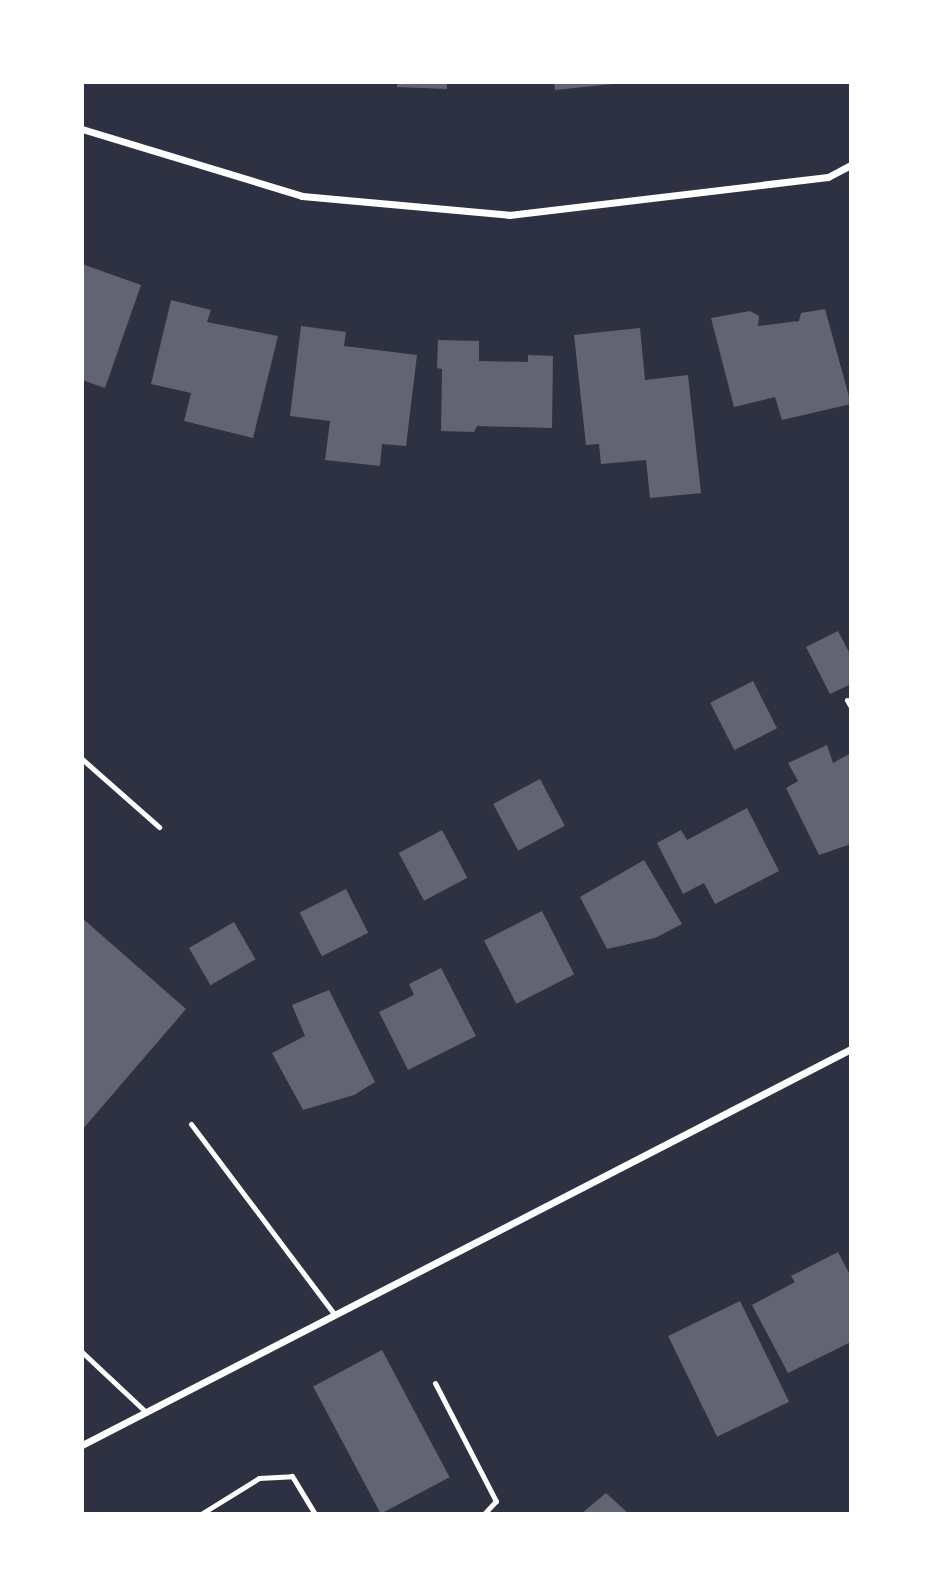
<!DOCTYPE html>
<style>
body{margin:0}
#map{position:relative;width:933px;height:1596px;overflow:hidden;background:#2d3142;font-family:Figtree,sans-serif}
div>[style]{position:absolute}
.building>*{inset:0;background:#626471;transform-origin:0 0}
.service>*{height:5px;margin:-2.5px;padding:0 2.5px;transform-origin:2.5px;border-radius:2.5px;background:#fff}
.minor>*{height:7px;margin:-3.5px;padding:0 3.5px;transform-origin:3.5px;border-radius:3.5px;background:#fff}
span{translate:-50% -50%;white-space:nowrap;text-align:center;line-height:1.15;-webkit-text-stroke:5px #fff;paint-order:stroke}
.frame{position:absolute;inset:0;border:84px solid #fff;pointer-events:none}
</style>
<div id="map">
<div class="building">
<i style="clip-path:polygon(397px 82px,447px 82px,447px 89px,397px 87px)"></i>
<i style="clip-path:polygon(554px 82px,613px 82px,613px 84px,555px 90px)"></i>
<i style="clip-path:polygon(82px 264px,141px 285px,105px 388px,82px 380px)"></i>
<i style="clip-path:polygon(171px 300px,211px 310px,207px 322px,278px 336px,253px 438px,184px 421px,191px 393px,151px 384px)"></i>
<i style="clip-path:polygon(825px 309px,851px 404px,782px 420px,775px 397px,734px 407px,711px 318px,750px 311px,759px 316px,758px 326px,799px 321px,801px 313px)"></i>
<i style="clip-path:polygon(301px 326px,346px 332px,344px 346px,417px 355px,406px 446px,382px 444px,380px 466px,325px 460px,330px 421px,290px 416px)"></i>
<i style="clip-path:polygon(640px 328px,645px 380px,688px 375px,701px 493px,650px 498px,646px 460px,601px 464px,599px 444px,586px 445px,574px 335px)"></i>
<i style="clip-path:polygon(438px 340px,479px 341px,479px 361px,528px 362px,528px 355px,553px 356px,552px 428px,477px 426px,474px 432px,441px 431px,442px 369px,437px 368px)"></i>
<i style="clip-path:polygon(838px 631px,851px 656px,851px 684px,830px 694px,806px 647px)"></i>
<i style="left:753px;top:681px;width:53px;height:48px;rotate:63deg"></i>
<i style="clip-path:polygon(827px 745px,833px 763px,851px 753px,851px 844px,819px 855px,786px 788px,798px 781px,788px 763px)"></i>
<i style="left:540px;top:779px;width:53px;height:53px;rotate:62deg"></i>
<i style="clip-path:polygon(747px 808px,779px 871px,715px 904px,704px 883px,683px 894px,657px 843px,681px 830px,687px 840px)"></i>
<i style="left:442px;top:830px;width:54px;height:49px;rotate:62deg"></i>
<i style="clip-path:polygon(644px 860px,682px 924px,655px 938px,607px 949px,580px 897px)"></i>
<i style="left:346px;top:889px;width:49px;height:52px;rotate:63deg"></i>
<i style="left:542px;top:911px;width:71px;height:65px;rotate:63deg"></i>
<i style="clip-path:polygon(82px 918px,186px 1009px,82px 1130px)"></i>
<i style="left:234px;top:922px;width:43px;height:52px;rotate:60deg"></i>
<i style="clip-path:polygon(441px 968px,476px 1036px,408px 1070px,379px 1012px,414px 995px,409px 984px)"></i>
<i style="clip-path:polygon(329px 990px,375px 1082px,354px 1095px,303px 1110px,272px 1053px,305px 1036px,292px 1005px)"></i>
<i style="clip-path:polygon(838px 1252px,851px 1277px,851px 1342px,788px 1373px,752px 1305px,795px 1282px,791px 1276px)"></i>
<i style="left:740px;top:1301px;width:112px;height:80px;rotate:64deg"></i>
<i style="left:382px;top:1350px;width:144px;height:78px;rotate:62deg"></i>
<i style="clip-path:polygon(606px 1493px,629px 1514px,581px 1514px)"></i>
</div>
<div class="service">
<i style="left:847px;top:700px;width:8px;rotate:60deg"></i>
<i style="left:82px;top:759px;width:103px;rotate:41.4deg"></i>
<i style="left:191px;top:1124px;width:239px;rotate:53deg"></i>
<i style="left:82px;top:1352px;width:88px;rotate:43.2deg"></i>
<i style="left:435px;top:1383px;width:133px;rotate:62.7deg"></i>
<i style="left:496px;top:1501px;width:18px;rotate:133deg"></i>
<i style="left:201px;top:1514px;width:68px;rotate:-31.8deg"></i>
<i style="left:259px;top:1478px;width:33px;rotate:-3deg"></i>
<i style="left:292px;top:1476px;width:44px;rotate:58.8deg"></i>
</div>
<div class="minor">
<i style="left:82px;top:129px;width:230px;rotate:16.9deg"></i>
<i style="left:302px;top:196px;width:208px;rotate:5.2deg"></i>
<i style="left:509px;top:215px;width:321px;rotate:-6.8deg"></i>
<i style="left:828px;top:177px;width:26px;rotate:-28deg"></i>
<i style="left:82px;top:1445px;width:865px;rotate:-27.25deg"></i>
</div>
<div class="frame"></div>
</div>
